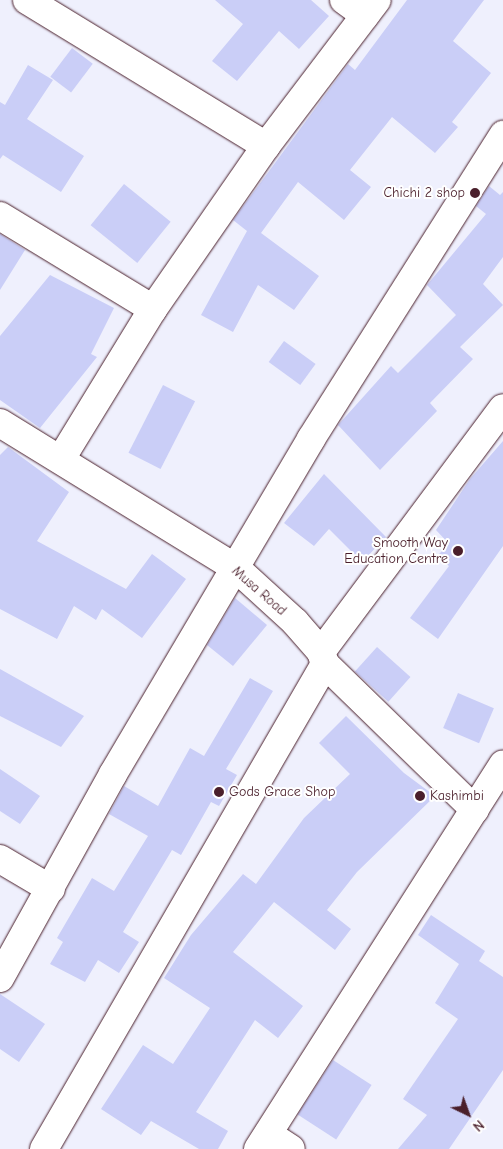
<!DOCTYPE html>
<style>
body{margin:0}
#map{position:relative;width:503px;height:1149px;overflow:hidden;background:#eff0fd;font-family:"Comic Neue",sans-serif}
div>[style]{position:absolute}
.building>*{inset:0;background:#cacef7;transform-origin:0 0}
.roads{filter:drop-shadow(0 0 1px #4a1f2b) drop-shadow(0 0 1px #4a1f2b)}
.minor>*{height:28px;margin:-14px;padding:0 14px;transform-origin:14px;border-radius:14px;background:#fff}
.dots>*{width:14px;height:14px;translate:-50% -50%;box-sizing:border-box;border:2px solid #fff;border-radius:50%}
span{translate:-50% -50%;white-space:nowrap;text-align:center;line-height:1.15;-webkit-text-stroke:4px #fff;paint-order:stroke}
.poi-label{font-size:14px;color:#4a1f2b}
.right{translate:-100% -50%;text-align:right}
.left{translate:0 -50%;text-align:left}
.street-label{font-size:14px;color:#4a1f2b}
.north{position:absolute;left:443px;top:1089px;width:50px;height:50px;-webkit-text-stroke:4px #fff;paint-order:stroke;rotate:138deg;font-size:14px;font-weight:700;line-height:20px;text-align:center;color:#4a1f2b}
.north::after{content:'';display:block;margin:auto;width:18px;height:22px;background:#4a1f2b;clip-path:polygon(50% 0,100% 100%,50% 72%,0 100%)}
</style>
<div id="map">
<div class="building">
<i style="clip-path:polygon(215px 0,311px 0,329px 16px,299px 49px,279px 31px,237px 81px,212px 61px,243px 24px)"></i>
<i style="clip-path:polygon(407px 0,484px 0,453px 41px,491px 73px,452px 122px,458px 127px,435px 153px,392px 117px,350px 170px,371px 187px,344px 220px,298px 182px,261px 233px,319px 276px,294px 310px,258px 285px,233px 332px,201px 315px,247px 231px,233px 220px,348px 64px,355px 70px)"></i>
<i style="left:72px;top:48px;width:26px;height:36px;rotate:37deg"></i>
<i style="clip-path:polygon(28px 65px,53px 80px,27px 119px,84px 156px,61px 192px,3px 155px,0 159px,0 102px,5px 105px)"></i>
<i style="left:124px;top:184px;width:60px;height:53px;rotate:39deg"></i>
<i style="clip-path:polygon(489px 186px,500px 195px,503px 192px,503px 257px,483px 284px,503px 305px,460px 347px,473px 359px,430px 403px,437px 411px,380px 470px,338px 425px,391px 366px,398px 373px,456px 315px,427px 285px,486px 214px,476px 206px)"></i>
<i style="clip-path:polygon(0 234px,25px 250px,0 290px)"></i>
<i style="clip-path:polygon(50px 275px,114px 308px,91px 354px,97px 357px,40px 428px,0 400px,0 336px)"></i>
<i style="left:284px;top:341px;width:39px;height:26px;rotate:36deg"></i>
<i style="left:163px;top:385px;width:36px;height:76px;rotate:27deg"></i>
<i style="clip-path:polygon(503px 441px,503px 546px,438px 639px,410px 618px,449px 566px,437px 556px,449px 544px,436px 530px,470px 479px)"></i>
<i style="clip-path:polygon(8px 447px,69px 492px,37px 541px,126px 589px,152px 554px,186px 579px,142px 638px,102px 609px,96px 620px,74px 606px,57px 639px,0 609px,0 455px)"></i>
<i style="clip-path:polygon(324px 474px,386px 537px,362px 562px,329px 529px,314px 546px,284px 523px)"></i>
<i style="clip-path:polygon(235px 598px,267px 625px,233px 666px,207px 645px)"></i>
<i style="left:377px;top:647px;width:45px;height:33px;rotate:42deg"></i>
<i style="clip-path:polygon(0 669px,84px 716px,61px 747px,0 716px)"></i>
<i style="clip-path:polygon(250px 678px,273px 691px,226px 769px,237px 775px,219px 806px,211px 802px,181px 855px,172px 850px,123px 932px,139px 942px,119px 973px,98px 960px,85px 982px,50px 964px,63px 942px,57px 938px,92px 878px,114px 891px,148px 836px,109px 814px,124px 786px,158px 806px,190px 748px,204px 756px)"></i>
<i style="left:458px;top:693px;width:39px;height:38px;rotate:23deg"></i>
<i style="clip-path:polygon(346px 716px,404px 773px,435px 796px,357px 872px,327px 910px,351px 929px,335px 950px,274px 902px,233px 952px,303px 1006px,278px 1038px,255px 1020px,196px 1112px,228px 1131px,218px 1149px,199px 1149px,151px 1121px,141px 1135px,101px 1109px,143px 1045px,173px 1064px,210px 1008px,164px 978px,191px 935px,243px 874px,256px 884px,304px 818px,350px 774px,319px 743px)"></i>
<i style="clip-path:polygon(0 769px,40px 796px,20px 824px,0 811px)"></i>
<i style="clip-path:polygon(431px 915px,485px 951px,479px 961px,503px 977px,503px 1070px,449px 1149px,398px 1149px,427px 1115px,403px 1099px,458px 1019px,435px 1003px,459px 964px,418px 935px)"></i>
<i style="clip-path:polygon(0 994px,45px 1024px,19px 1062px,0 1049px)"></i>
<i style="left:333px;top:1060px;width:46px;height:65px;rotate:33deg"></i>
</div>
<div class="roads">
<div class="minor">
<i style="left:27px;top:0;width:280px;rotate:31.4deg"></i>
<i style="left:344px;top:0;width:26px;rotate:36deg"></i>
<i style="left:0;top:216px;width:179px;rotate:31.3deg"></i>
<i style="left:0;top:423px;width:278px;rotate:31.6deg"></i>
<i style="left:237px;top:569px;width:79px;rotate:42.4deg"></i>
<i style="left:295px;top:622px;width:40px;rotate:49deg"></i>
<i style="left:321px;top:652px;width:13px;rotate:72deg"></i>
<i style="left:325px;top:664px;width:209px;rotate:44.2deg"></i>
<i style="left:61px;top:459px;width:176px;rotate:-58.5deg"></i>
<i style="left:153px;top:309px;width:198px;rotate:-55.3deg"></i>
<i style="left:266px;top:146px;width:183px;rotate:-52.8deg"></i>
<i style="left:321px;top:652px;width:304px;rotate:-53.3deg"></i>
<i style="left:0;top:859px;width:59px;rotate:30.5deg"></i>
<i style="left:0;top:978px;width:233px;rotate:-61deg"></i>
<i style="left:113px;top:774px;width:389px;rotate:-59.4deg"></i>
<i style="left:311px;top:439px;width:360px;rotate:-57.7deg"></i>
<i style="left:268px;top:1134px;width:27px;rotate:33deg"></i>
<i style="left:44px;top:1149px;width:561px;rotate:-59.91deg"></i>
<i style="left:258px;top:1149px;width:456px;rotate:-57.5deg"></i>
</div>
</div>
<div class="dots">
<i style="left:475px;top:193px;background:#4a1f2b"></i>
<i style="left:458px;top:551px;background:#4a1f2b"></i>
<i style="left:219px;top:792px;background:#4a1f2b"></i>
<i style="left:420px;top:796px;background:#4a1f2b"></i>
</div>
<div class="poi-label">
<span class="right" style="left:465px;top:193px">Chichi 2 shop</span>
<span class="right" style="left:448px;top:551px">Smooth Way<br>Education Centre</span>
<span class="left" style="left:229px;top:792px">Gods Grace Shop</span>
<span class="left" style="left:430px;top:796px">Kashimbi</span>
</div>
<div class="street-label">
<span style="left:259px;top:591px;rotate:41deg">Musa Road</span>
</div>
<div class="north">N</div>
</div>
